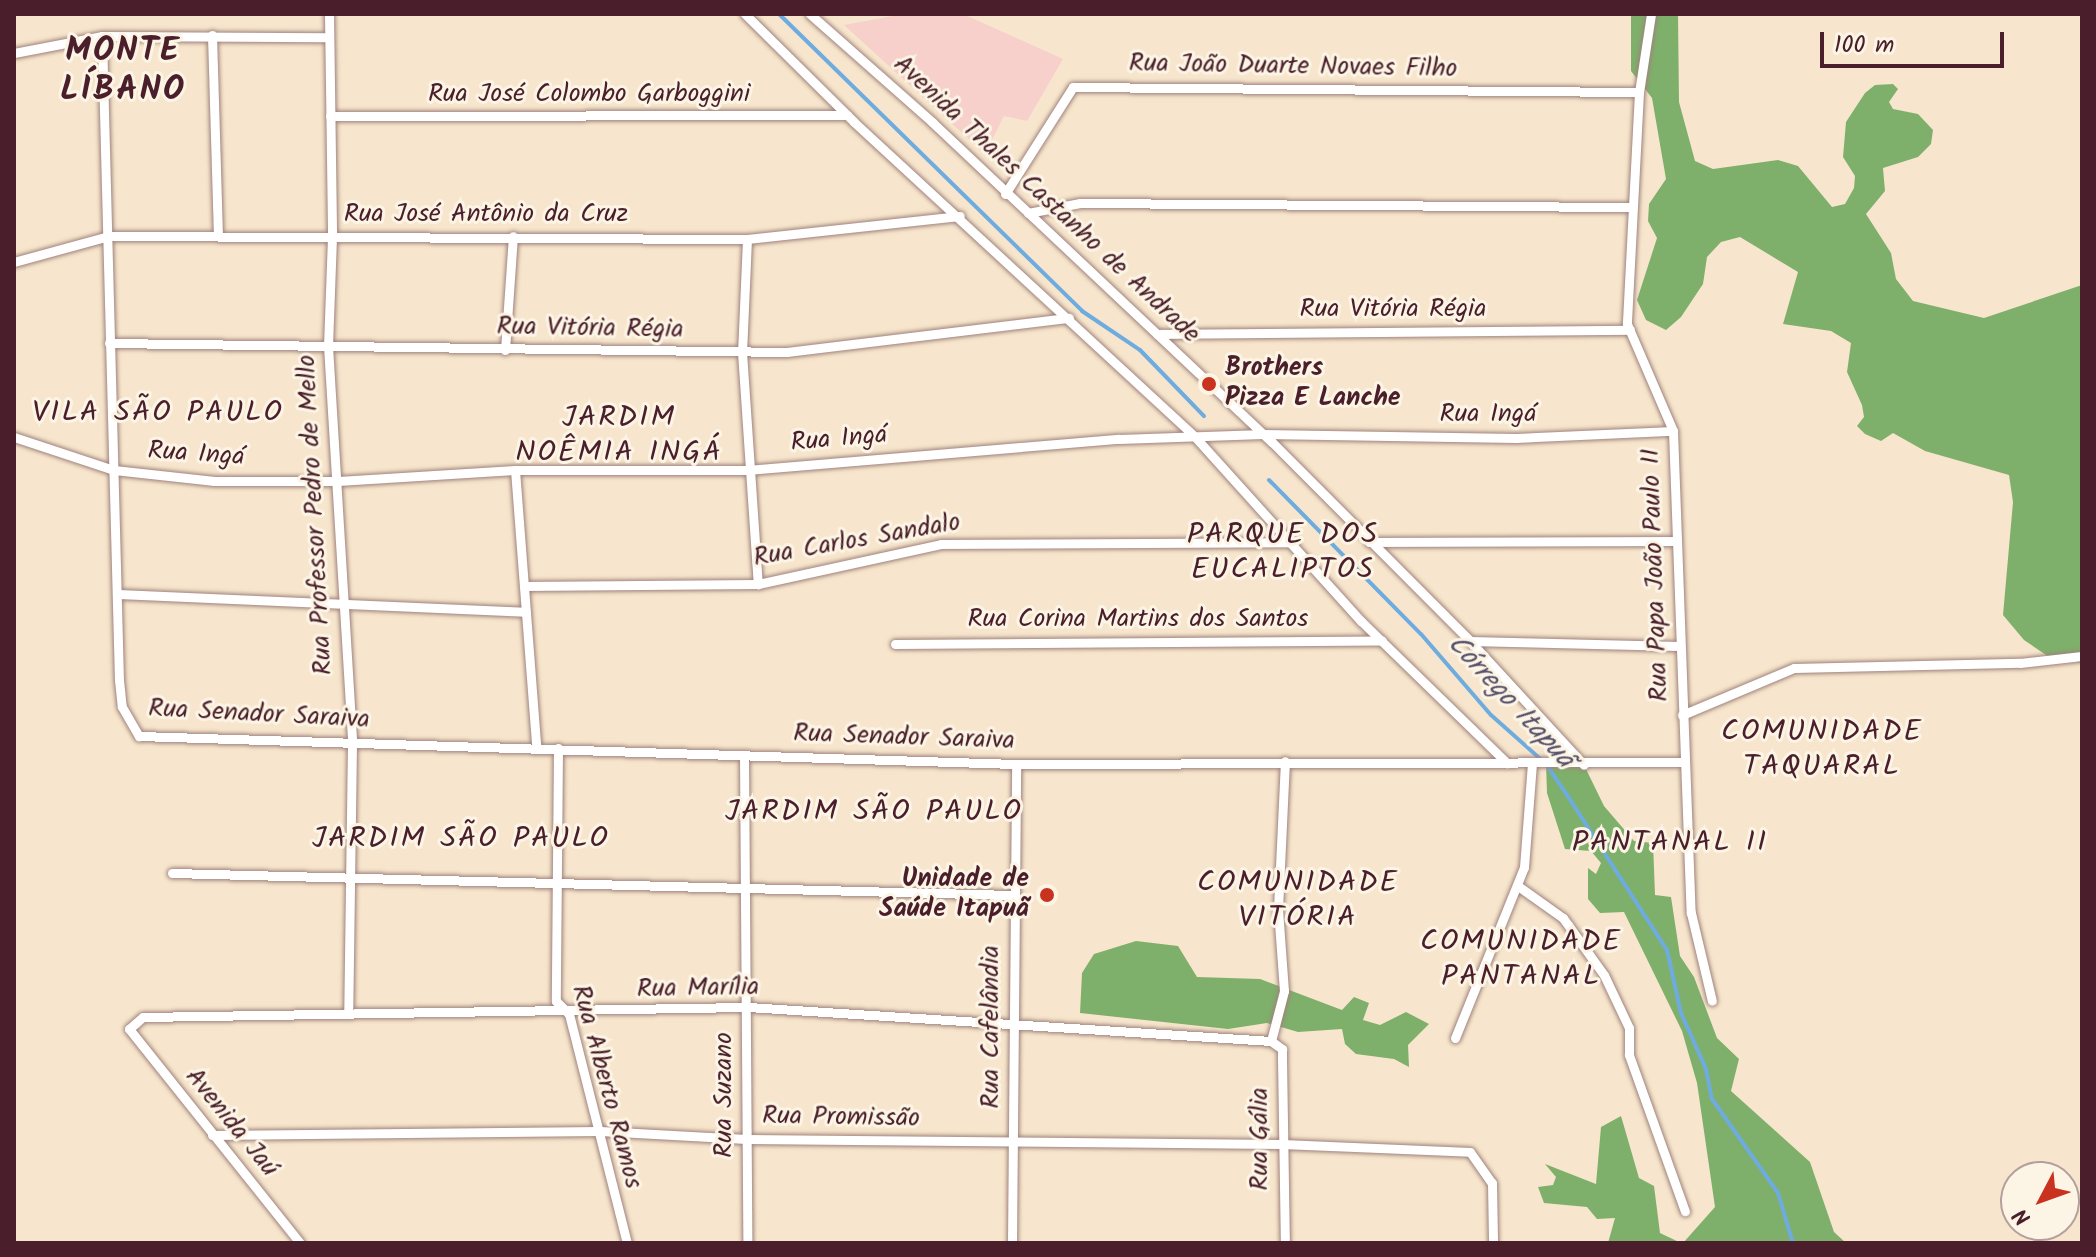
<!DOCTYPE html>
<meta charset="utf-8">
<style>
body{margin:0}
#map{position:relative;width:2096px;height:1257px;overflow:hidden;background:#f7e6cd;font-family:Kalam,sans-serif}
div>[style]{position:absolute}
.built>*{inset:0;background:#f7d0cc}
.forest>*{inset:0;background:#7eb06b}
.stream>*{height:4px;margin:-2px;padding:0 2px;transform-origin:2px;border-radius:2px;background:#6eace0}
.roads{filter:drop-shadow(0 0 2px #a0827c) drop-shadow(0 0 2px #a0827c)}
.minor>*{height:9px;margin:-4.5px;padding:0 4.5px;transform-origin:4.5px;border-radius:4.5px;background:#fff}
.dots>*{width:22px;height:22px;translate:-50% -50%;box-sizing:border-box;border:4px solid #fcf5e5;border-radius:50%}
span{translate:-50% -50%;white-space:nowrap;text-align:center;line-height:1.15;-webkit-text-stroke:6px #fcf5e5;paint-order:stroke}
.street-label{font-size:26px;color:#4a1f2b}
.poi-label{font-size:26px;color:#4a1f2b;font-weight:700}
.left{translate:0 -50%;text-align:left}
.right{translate:-100% -50%;text-align:right}
.water-label{font-size:28px;color:#57506a;font-style:italic}
.quarter-label{font-size:30px;color:#4a1f2b;letter-spacing:2px}
.district-label{font-size:34px;color:#4a1f2b;font-weight:700;letter-spacing:2px}
.frame{position:absolute;inset:0;border:16px solid #4a1f2b;pointer-events:none}
.north{position:absolute;left:2000px;top:1161px;width:80px;height:80px;box-sizing:border-box;background:#fcf5e5;border:2px solid #b59f9b;border-radius:50%;rotate:229deg;font-size:22px;font-weight:700;line-height:32px;text-align:center;color:#4a1f2b}
.north::after{content:'';display:block;margin:auto;width:28px;height:36px;background:#c8321e;clip-path:polygon(50% 0,100% 100%,50% 72%,0 100%)}
.scale{position:absolute;left:1820px;top:32px;width:184px;height:36px;box-sizing:border-box;border:4px solid #4a1f2b;border-top:0;padding-left:10px;font-size:24px;line-height:28px;white-space:nowrap;color:#4a1f2b;-webkit-text-stroke:6px #fcf5e5;paint-order:stroke}
</style>
<div id="map">
<div class="built">
<i style="clip-path:polygon(904px 14px,963px 14px,1063px 59px,1027px 121px,1004px 116px,985px 154px,844px 25px)"></i>
</div>
<div class="forest">
<i style="clip-path:polygon(1631px 14px,1678px 14px,1679px 102px,1695px 161px,1713px 169px,1778px 160px,1798px 166px,1832px 207px,1845px 204px,1854px 188px,1855px 176px,1843px 157px,1846px 122px,1865px 93px,1875px 85px,1893px 84px,1898px 89px,1889px 102px,1893px 109px,1918px 114px,1933px 130px,1931px 144px,1918px 157px,1883px 168px,1885px 191px,1866px 214px,1891px 253px,1896px 279px,1913px 301px,1984px 318px,2082px 285px,2082px 663px,2049px 657px,2024px 640px,2003px 615px,2013px 502px,2009px 475px,1925px 451px,1893px 433px,1881px 441px,1865px 434px,1857px 426px,1864px 417px,1862px 405px,1847px 372px,1851px 343px,1831px 331px,1783px 324px,1798px 272px,1740px 237px,1721px 242px,1707px 257px,1703px 284px,1681px 317px,1666px 330px,1646px 320px,1637px 300px,1657px 238px,1648px 221px,1649px 204px,1666px 179px,1652px 98px,1631px 71px)"></i>
<i style="clip-path:polygon(1546px 764px,1584px 765px,1604px 806px,1634px 841px,1653px 843px,1655px 895px,1671px 897px,1680px 956px,1694px 977px,1717px 1038px,1739px 1059px,1731px 1091px,1810px 1162px,1834px 1232px,1846px 1243px,1683px 1243px,1715px 1207px,1697px 1083px,1682px 1031px,1624px 912px,1600px 913px,1588px 899px,1588px 868px,1596px 874px,1601px 863px,1591px 851px,1565px 849px,1547px 793px)"></i>
<i style="clip-path:polygon(1136px 941px,1178px 946px,1197px 977px,1260px 979px,1342px 1010px,1354px 997px,1369px 1003px,1363px 1020px,1380px 1025px,1406px 1012px,1429px 1024px,1408px 1045px,1409px 1067px,1394px 1059px,1356px 1054px,1345px 1044px,1342px 1029px,1298px 1032px,1267px 1023px,1228px 1029px,1080px 1013px,1082px 973px,1094px 954px)"></i>
<i style="clip-path:polygon(1621px 1116px,1639px 1178px,1654px 1186px,1660px 1233px,1681px 1243px,1608px 1243px,1615px 1218px,1597px 1219px,1587px 1207px,1544px 1203px,1538px 1187px,1553px 1185px,1556px 1177px,1545px 1164px,1596px 1184px,1601px 1127px)"></i>
</div>
<div class="stream">
<i style="left:779px;top:14px;width:424px;rotate:44.4deg"></i>
<i style="left:1082px;top:311px;width:70px;rotate:33.9deg"></i>
<i style="left:1140px;top:350px;width:92px;rotate:45.9deg"></i>
<i style="left:1269px;top:480px;width:216px;rotate:45.4deg"></i>
<i style="left:1421px;top:634px;width:107px;rotate:49.2deg"></i>
<i style="left:1491px;top:715px;width:74px;rotate:41.7deg"></i>
<i style="left:1546px;top:764px;width:37px;rotate:56deg"></i>
<i style="left:1567px;top:795px;width:184px;rotate:57.2deg"></i>
<i style="left:1667px;top:950px;width:65px;rotate:77.5deg"></i>
<i style="left:1681px;top:1013px;width:61px;rotate:65.9deg"></i>
<i style="left:1706px;top:1069px;width:31px;rotate:79deg"></i>
<i style="left:1712px;top:1099px;width:115px;rotate:54.9deg"></i>
<i style="left:1778px;top:1193px;width:52px;rotate:73.3deg"></i>
</div>
<div class="roads">
<div class="minor">
<i style="left:329px;top:14px;width:223px;rotate:89.2deg"></i>
<i style="left:332px;top:237px;width:109px;rotate:92.1deg"></i>
<i style="left:328px;top:346px;width:398px;rotate:86.5deg"></i>
<i style="left:352px;top:743px;width:270px;rotate:90.8deg"></i>
<i style="left:745px;top:14px;width:153px;rotate:44.7deg"></i>
<i style="left:854px;top:122px;width:467px;rotate:42.7deg"></i>
<i style="left:1197px;top:439px;width:245px;rotate:48deg"></i>
<i style="left:1361px;top:621px;width:204px;rotate:44.2deg"></i>
<i style="left:810px;top:14px;width:163px;rotate:41.5deg"></i>
<i style="left:932px;top:122px;width:467px;rotate:43.3deg"></i>
<i style="left:1272px;top:442px;width:281px;rotate:45.1deg"></i>
<i style="left:1470px;top:641px;width:168px;rotate:47.4deg"></i>
<i style="left:1651px;top:14px;width:79px;rotate:98.7deg"></i>
<i style="left:1639px;top:92px;width:232px;rotate:93deg"></i>
<i style="left:1627px;top:324px;width:116px;rotate:66.7deg"></i>
<i style="left:1673px;top:431px;width:482px;rotate:87.9deg"></i>
<i style="left:1691px;top:913px;width:90px;rotate:76.6deg"></i>
<i style="left:212px;top:35px;width:198px;rotate:88.3deg"></i>
<i style="left:102px;top:36px;width:644px;rotate:88.49deg"></i>
<i style="left:119px;top:680px;width:27px;rotate:84deg"></i>
<i style="left:122px;top:707px;width:34px;rotate:60deg"></i>
<i style="left:139px;top:736px;width:877px;rotate:1.83deg"></i>
<i style="left:1016px;top:764px;width:667px;rotate:-0.17deg"></i>
<i style="left:14px;top:53px;width:90px;rotate:-10.9deg"></i>
<i style="left:102px;top:36px;width:226px;rotate:0.3deg"></i>
<i style="left:330px;top:116px;width:517px;rotate:-0.11deg"></i>
<i style="left:1005px;top:194px;width:127px;rotate:-57.6deg"></i>
<i style="left:1073px;top:87px;width:566px;rotate:0.51deg"></i>
<i style="left:1028px;top:213px;width:53px;rotate:-10.9deg"></i>
<i style="left:1080px;top:203px;width:552px;rotate:0.42deg"></i>
<i style="left:747px;top:239px;width:113px;rotate:92.5deg"></i>
<i style="left:742px;top:352px;width:233px;rotate:86.1deg"></i>
<i style="left:14px;top:262px;width:98px;rotate:-15.3deg"></i>
<i style="left:109px;top:236px;width:638px;rotate:0.27deg"></i>
<i style="left:747px;top:239px;width:214px;rotate:-6.2deg"></i>
<i style="left:1157px;top:334px;width:473px;rotate:-0.5deg"></i>
<i style="left:109px;top:343px;width:678px;rotate:0.76deg"></i>
<i style="left:787px;top:352px;width:284px;rotate:-6.9deg"></i>
<i style="left:505px;top:350px;width:114px;rotate:-86deg"></i>
<i style="left:14px;top:437px;width:105px;rotate:18.3deg"></i>
<i style="left:114px;top:470px;width:101px;rotate:6.3deg"></i>
<i style="left:214px;top:481px;width:124px"></i>
<i style="left:338px;top:481px;width:177px;rotate:-3.6deg"></i>
<i style="left:515px;top:470px;width:232px"></i>
<i style="left:747px;top:470px;width:373px;rotate:-4.8deg"></i>
<i style="left:1119px;top:439px;width:144px;rotate:-2deg"></i>
<i style="left:1263px;top:434px;width:253px;rotate:0.9deg"></i>
<i style="left:1516px;top:438px;width:157px;rotate:-2.6deg"></i>
<i style="left:515px;top:470px;width:276px;rotate:85.6deg"></i>
<i style="left:1369px;top:542px;width:308px;rotate:-0.2deg"></i>
<i style="left:524px;top:586px;width:234px;rotate:-0.5deg"></i>
<i style="left:758px;top:584px;width:187px;rotate:-12.3deg"></i>
<i style="left:941px;top:544px;width:353px;rotate:-0.3deg"></i>
<i style="left:117px;top:594px;width:409px;rotate:2.5deg"></i>
<i style="left:1470px;top:641px;width:209px;rotate:1.4deg"></i>
<i style="left:895px;top:644px;width:487px;rotate:-0.4deg"></i>
<i style="left:1682px;top:715px;width:121px;rotate:-22.8deg"></i>
<i style="left:1794px;top:668px;width:226px;rotate:-1.3deg"></i>
<i style="left:2020px;top:663px;width:62px;rotate:-6.4deg"></i>
<i style="left:558px;top:748px;width:253px;rotate:90.5deg"></i>
<i style="left:556px;top:1001px;width:18px;rotate:45deg"></i>
<i style="left:569px;top:1014px;width:236px;rotate:75.8deg"></i>
<i style="left:744px;top:756px;width:487px;rotate:89.6deg"></i>
<i style="left:172px;top:873px;width:842px;rotate:1.5deg"></i>
<i style="left:1518px;top:886px;width:55px;rotate:35.4deg"></i>
<i style="left:1563px;top:918px;width:70px;rotate:54.3deg"></i>
<i style="left:1604px;top:975px;width:59px;rotate:64.7deg"></i>
<i style="left:1629px;top:1028px;width:27px;rotate:90deg"></i>
<i style="left:1629px;top:1055px;width:166px;rotate:70.3deg"></i>
<i style="left:1455px;top:1038px;width:184px;rotate:-68deg"></i>
<i style="left:1524px;top:867px;width:103px;rotate:-85.6deg"></i>
<i style="left:1271px;top:1041px;width:52px;rotate:-75.4deg"></i>
<i style="left:1284px;top:991px;width:82px;rotate:-94.2deg"></i>
<i style="left:1278px;top:909px;width:148px;rotate:-87.3deg"></i>
<i style="left:1271px;top:1041px;width:14px;rotate:36deg"></i>
<i style="left:1282px;top:1049px;width:10px;rotate:90deg"></i>
<i style="left:1282px;top:1059px;width:184px;rotate:89.1deg"></i>
<i style="left:212px;top:1135px;width:388px;rotate:-0.6deg"></i>
<i style="left:600px;top:1131px;width:146px;rotate:3.1deg"></i>
<i style="left:746px;top:1139px;width:536px;rotate:0.53deg"></i>
<i style="left:1282px;top:1144px;width:188px;rotate:2.4deg"></i>
<i style="left:1470px;top:1152px;width:38px;rotate:55deg"></i>
<i style="left:1492px;top:1183px;width:60px;rotate:89deg"></i>
<i style="left:300px;top:1243px;width:274px;rotate:-128.6deg"></i>
<i style="left:129px;top:1029px;width:18px;rotate:-41deg"></i>
<i style="left:143px;top:1017px;width:605px;rotate:-0.95deg"></i>
<i style="left:748px;top:1007px;width:524px;rotate:3.72deg"></i>
<i style="left:1012px;top:1243px;width:479px;rotate:-89.5deg"></i>
</div>
</div>
<div class="dots">
<i style="left:1209px;top:384px;background:#c8321e"></i>
<i style="left:1047px;top:895px;background:#c8321e"></i>
</div>
<div class="street-label">
<span style="left:1293px;top:67px;rotate:1deg">Rua João Duarte Novaes Filho</span>
<span style="left:589px;top:95px">Rua José Colombo Garboggini</span>
<span style="left:1046px;top:200px;rotate:43deg">Avenida Thales Castanho de Andrade</span>
<span style="left:486px;top:215px">Rua José Antônio da Cruz</span>
<span style="left:1393px;top:310px">Rua Vitória Régia</span>
<span style="left:590px;top:329px;rotate:1deg">Rua Vitória Régia</span>
<span style="left:1488px;top:415px">Rua Ingá</span>
<span style="left:839px;top:440px;rotate:-5deg">Rua Ingá</span>
<span style="left:196px;top:455px;rotate:4deg">Rua Ingá</span>
<span style="left:316px;top:515px;rotate:-93deg">Rua Professor Pedro de Mello</span>
<span style="left:857px;top:541px;rotate:-10deg">Rua Carlos Sandalo</span>
<span style="left:1656px;top:575px;rotate:-92deg">Rua Papa João Paulo II</span>
<span style="left:1138px;top:620px">Rua Corina Martins dos Santos</span>
<span style="left:259px;top:715px;rotate:3deg">Rua Senador Saraiva</span>
<span style="left:904px;top:738px;rotate:2deg">Rua Senador Saraiva</span>
<span style="left:698px;top:989px;rotate:-1deg">Rua Marília</span>
<span style="left:992px;top:1027px;rotate:-90deg">Rua Cafelândia</span>
<span style="left:606px;top:1087px;rotate:75deg">Rua Alberto Ramos</span>
<span style="left:725px;top:1095px;rotate:-90deg">Rua Suzano</span>
<span style="left:841px;top:1118px;rotate:1deg">Rua Promissão</span>
<span style="left:231px;top:1123px;rotate:51deg">Avenida Jaú</span>
<span style="left:1261px;top:1139px;rotate:-90deg">Rua Gália</span>
</div>
<div class="poi-label">
<span class="left" style="left:1225px;top:384px">Brothers<br>Pizza E Lanche</span>
<span class="right" style="left:1029px;top:895px">Unidade de<br>Saúde Itapuã</span>
</div>
<div class="water-label">
<span style="left:1510px;top:702px;rotate:47deg">Córrego Itapuã</span>
</div>
<div class="quarter-label">
<span style="left:158px;top:413px">VILA SÃO PAULO</span>
<span style="left:619px;top:435px">JARDIM<br>NOÊMIA INGÁ</span>
<span style="left:1283px;top:552px">PARQUE DOS<br>EUCALIPTOS</span>
<span style="left:1822px;top:749px">COMUNIDADE<br>TAQUARAL</span>
<span style="left:874px;top:812px">JARDIM SÃO PAULO</span>
<span style="left:461px;top:839px">JARDIM SÃO PAULO</span>
<span style="left:1670px;top:843px">PANTANAL II</span>
<span style="left:1298px;top:900px">COMUNIDADE<br>VITÓRIA</span>
<span style="left:1521px;top:959px">COMUNIDADE<br>PANTANAL</span>
</div>
<div class="district-label">
<span style="left:123px;top:71px">MONTE<br>LÍBANO</span>
</div>
<div class="frame"></div>
<div class="north">N</div>
<div class="scale">100 m</div>
</div>
